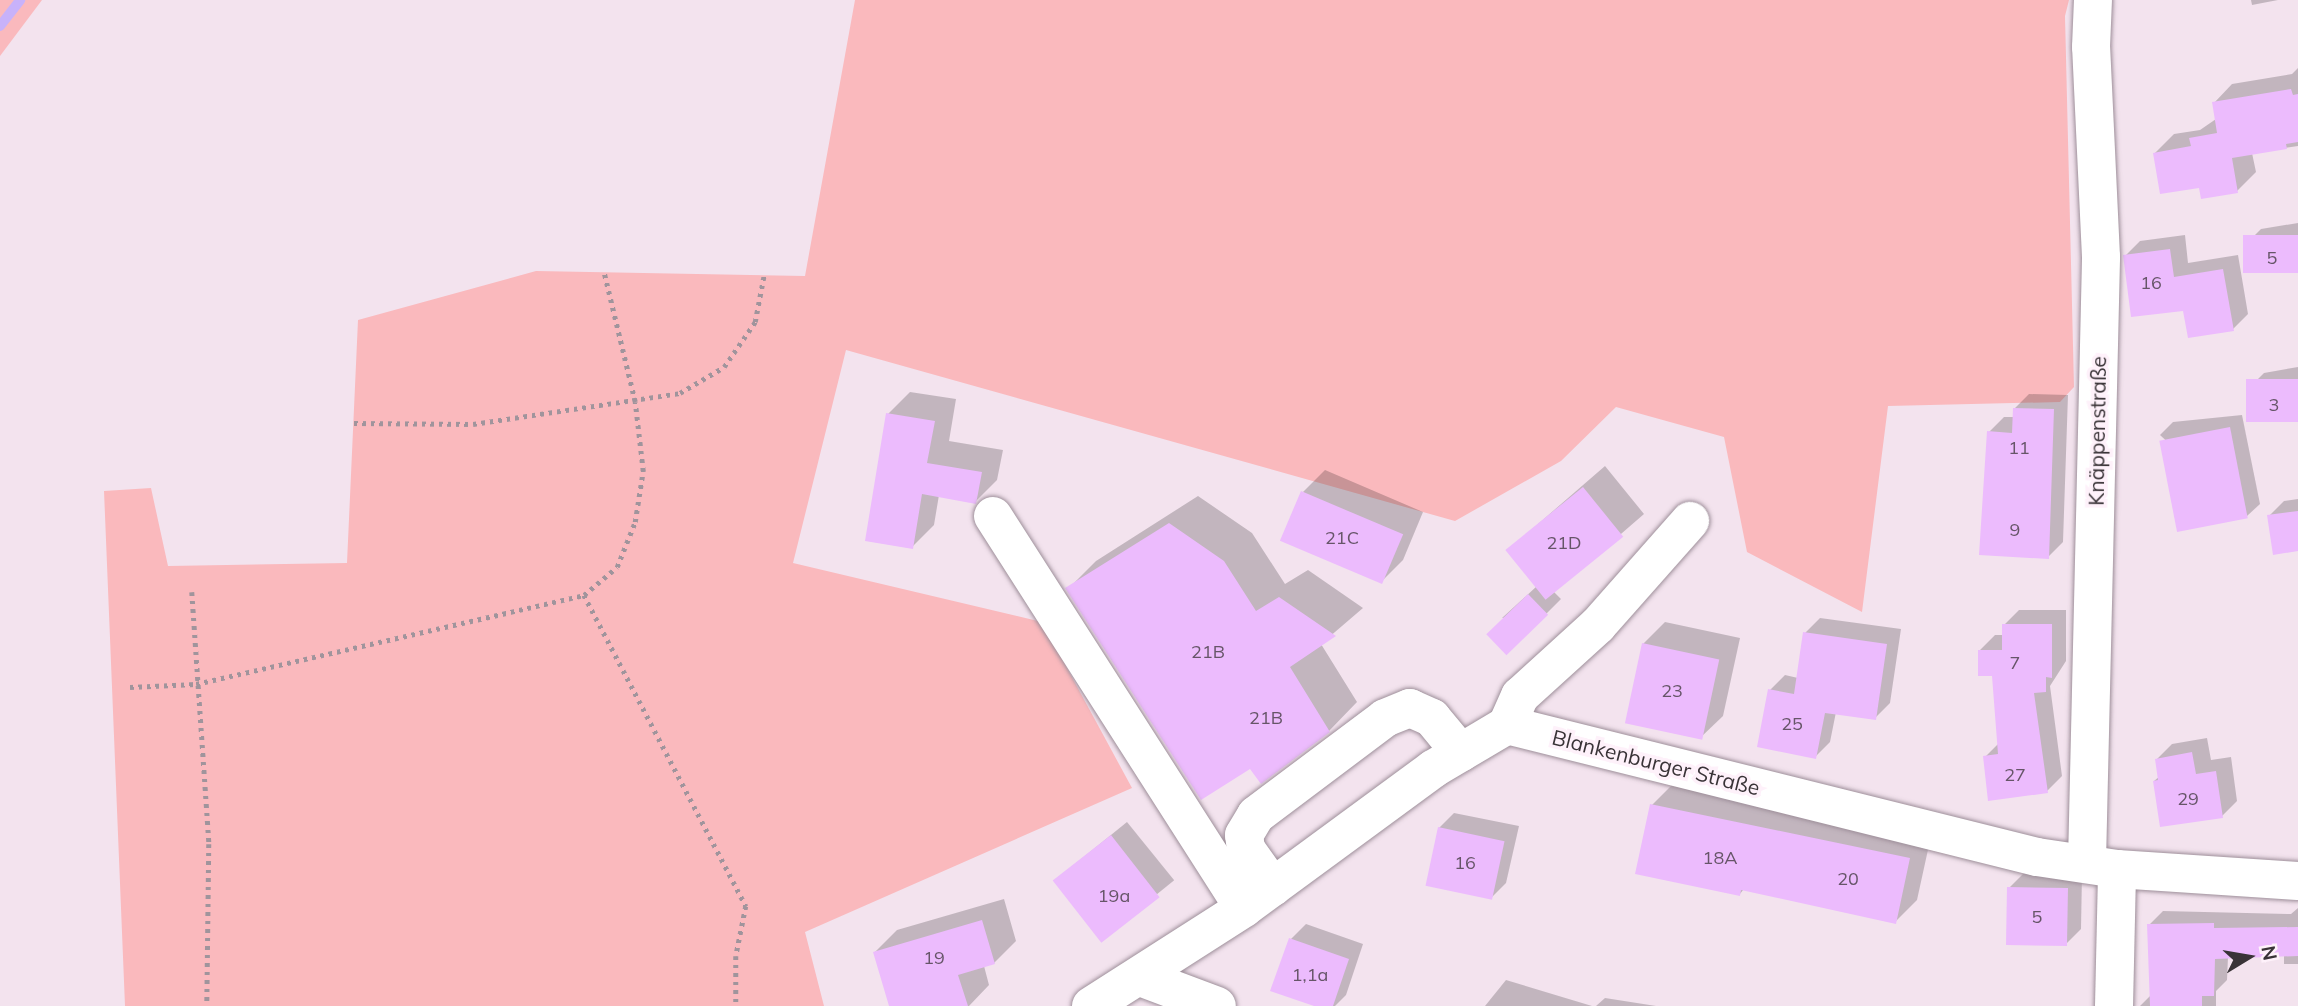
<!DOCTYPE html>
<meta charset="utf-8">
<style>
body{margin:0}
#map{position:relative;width:2298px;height:1006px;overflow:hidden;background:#f3e3ee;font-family:Mulish,sans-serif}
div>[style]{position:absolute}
.green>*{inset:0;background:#fab9bd}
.shadow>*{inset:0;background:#0003;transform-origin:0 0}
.stream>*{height:10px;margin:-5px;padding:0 5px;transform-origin:5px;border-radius:5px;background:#c8b2fa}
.building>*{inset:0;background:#ecbbfd;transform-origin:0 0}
.path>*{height:4.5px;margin-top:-2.25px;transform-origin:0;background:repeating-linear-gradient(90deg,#a0949c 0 3.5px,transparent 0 8.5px)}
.roads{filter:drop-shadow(0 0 2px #9e8f9a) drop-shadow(0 0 2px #9e8f9a)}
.minor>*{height:38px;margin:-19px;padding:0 19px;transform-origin:19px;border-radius:19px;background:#fff}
span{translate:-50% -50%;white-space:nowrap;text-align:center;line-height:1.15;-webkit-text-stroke:7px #fef1fa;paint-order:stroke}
.number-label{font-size:18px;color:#665568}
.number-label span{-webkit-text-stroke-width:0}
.street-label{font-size:21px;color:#393337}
.north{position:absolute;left:2214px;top:922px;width:70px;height:70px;-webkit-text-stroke:5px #fef1fa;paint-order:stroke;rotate:79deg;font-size:19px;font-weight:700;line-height:28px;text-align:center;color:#393337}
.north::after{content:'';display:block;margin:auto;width:24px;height:32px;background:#393337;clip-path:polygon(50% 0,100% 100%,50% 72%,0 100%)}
</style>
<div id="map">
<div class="green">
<i style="clip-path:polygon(0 0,42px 0,0 56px)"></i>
<i style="clip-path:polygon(855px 0,2069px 0,2065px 16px,2074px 387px,2060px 402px,1888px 406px,1862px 612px,1747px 552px,1724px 437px,1616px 407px,1561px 461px,1455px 521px,846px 350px,793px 563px,1042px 622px,1132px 788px,805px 932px,824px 1006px,125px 1006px,104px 491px,151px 488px,168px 566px,347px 563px,358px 320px,536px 271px,805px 276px)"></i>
</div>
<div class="shadow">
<i style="clip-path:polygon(2251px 0,2278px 0,2252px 5px)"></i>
<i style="clip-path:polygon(2298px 68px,2298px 146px,2252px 153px,2256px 172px,2237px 191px,2200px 186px,2155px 153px,2174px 134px,2200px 130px,2216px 119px,2214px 103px,2232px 84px,2292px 74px)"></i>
<i style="clip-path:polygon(2298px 223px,2298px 271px,2246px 244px,2261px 229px)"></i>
<i style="clip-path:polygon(2185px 235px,2188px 263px,2238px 255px,2248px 314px,2233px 329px,2185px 309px,2125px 256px,2140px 241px)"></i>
<i style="clip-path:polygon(2298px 367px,2298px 420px,2249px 388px,2264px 373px)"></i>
<i style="clip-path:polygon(910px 392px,956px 399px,949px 441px,1003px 450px,997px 480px,975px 502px,939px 495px,934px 525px,912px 547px,888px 414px)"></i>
<i style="clip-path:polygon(2029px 394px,2068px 395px,2063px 542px,2048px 557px,1989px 432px,2004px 417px,2014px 417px,2014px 409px)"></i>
<i style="clip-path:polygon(2242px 415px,2260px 504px,2247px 516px,2160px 435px,2173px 422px)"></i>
<i style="clip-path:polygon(1605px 466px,1644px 514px,1554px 592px,1561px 599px,1546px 614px,1502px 618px,1537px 586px,1508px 550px)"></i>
<i style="clip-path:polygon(1325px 470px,1423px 512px,1403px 560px,1381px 582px,1303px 492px)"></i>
<i style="clip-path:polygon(1198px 496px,1252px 533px,1285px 584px,1308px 570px,1363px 608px,1321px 644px,1357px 702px,1329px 731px,1251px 766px,1068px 589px,1096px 561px)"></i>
<i style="clip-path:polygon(2298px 499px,2298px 549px,2269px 516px,2284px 501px)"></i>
<i style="clip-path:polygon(2019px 610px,2066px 610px,2066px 661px,2050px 686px,2062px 776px,2047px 791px,1985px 757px,1999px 743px,1994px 674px,1980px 650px,1995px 635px,2004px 635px,2004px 625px)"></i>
<i style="clip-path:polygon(1820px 618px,1901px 629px,1890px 703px,1875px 718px,1836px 712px,1830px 742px,1815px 757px,1770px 690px,1785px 675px,1798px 678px,1805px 633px)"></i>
<i style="clip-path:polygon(1665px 622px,1740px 638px,1723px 716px,1700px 738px,1643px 644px)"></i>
<i style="clip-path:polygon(2207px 738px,2211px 760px,2231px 757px,2237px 801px,2222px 816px,2154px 781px,2160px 776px,2157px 759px,2172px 744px)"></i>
<i style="clip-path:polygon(1674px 783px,1931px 836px,1917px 900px,1895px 922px,1744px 889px,1739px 895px,1652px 805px)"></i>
<i style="clip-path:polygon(1454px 813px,1519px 826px,1506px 883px,1491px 898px,1439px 828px)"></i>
<i style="left:1127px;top:822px;width:75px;height:93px;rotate:51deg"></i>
<i style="clip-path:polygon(2024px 873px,2082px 874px,2081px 929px,2066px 944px,2009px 888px)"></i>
<i style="clip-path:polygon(1004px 899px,1016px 941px,994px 963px,984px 966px,989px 985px,969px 1006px,891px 1006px,875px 952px,897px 930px)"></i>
<i style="clip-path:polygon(2298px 908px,2298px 964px,2284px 964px,2284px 955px,2228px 957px,2227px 980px,2216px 991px,2216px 1006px,2140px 1006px,2151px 995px,2149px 925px,2163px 911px,2291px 914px)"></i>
<i style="clip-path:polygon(1306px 924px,1363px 944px,1346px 995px,1335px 1006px,1319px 1006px,1273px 989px,1291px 939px)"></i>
<i style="clip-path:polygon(1506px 980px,1592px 1006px,1485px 1006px)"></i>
<i style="clip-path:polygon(1605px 998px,1656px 1006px,1596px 1006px)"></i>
</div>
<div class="stream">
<i style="left:0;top:26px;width:33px;rotate:-52deg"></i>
</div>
<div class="building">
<i style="clip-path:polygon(2291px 89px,2293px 95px,2298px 94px,2298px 142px,2286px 144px,2287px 149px,2232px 158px,2238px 193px,2201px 199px,2199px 188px,2160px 194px,2153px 153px,2191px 146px,2189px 138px,2217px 133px,2212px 102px)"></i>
<i style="left:2298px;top:235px;width:38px;height:55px;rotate:90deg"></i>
<i style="clip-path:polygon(2170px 249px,2174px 277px,2223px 269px,2234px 331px,2188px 338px,2183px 311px,2131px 317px,2123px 255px)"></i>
<i style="left:2298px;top:379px;width:43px;height:52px;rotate:90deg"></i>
<i style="clip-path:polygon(2013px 408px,2054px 409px,2049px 559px,1979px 555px,1987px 431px,2012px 433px)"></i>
<i style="clip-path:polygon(886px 413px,935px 421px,927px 463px,982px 472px,976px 504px,922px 494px,913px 549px,865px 541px)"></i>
<i style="left:2230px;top:427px;width:93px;height:72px;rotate:79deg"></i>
<i style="left:1583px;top:487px;width:64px;height:100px;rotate:51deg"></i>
<i style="left:1301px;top:491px;width:111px;height:54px;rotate:23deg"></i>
<i style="clip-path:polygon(2298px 511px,2298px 551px,2273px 555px,2267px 515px)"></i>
<i style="clip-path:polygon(1169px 523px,1224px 561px,1256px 611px,1279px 597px,1336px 636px,1290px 667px,1330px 732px,1261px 784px,1250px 769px,1201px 800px,1065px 588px)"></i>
<i style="left:1528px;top:594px;width:29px;height:58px;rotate:46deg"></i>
<i style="clip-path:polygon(2002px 624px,2052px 624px,2052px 678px,2046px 677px,2046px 692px,2034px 693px,2048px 793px,1988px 801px,1983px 756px,1998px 754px,1992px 676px,1978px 676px,1978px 650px,2002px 650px)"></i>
<i style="clip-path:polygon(1803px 632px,1887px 644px,1876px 720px,1825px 713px,1816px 759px,1757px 747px,1768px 689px,1794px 694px)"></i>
<i style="left:1642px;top:643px;width:79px;height:82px;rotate:12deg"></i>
<i style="clip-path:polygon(2192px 752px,2196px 774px,2216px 771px,2223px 818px,2160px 827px,2153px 781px,2158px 780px,2155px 759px)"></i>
<i style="clip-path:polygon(1650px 804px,1910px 858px,1896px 924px,1741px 890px,1740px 896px,1635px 874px)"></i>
<i style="left:1438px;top:827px;width:68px;height:60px;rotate:12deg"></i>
<i style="left:1111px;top:835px;width:79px;height:74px;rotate:52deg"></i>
<i style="left:2007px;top:887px;width:61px;height:58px;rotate:1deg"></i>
<i style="clip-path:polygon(982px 920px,995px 964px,958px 975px,968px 1006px,889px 1006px,873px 952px)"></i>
<i style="clip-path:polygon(2214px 923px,2214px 928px,2298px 927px,2298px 956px,2215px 959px,2214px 996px,2202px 996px,2202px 1006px,2150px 1006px,2147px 924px)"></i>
<i style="clip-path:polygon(1289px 938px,1349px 959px,1333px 1006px,1314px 1006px,1270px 991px)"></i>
</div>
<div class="path">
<i style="left:354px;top:423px;width:119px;rotate:0.5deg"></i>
<i style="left:473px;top:424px;width:209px;rotate:-8.5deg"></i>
<i style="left:680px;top:393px;width:51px;rotate:-30.6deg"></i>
<i style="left:724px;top:367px;width:55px;rotate:-55.4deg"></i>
<i style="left:755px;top:322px;width:48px;rotate:-79.2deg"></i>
<i style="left:192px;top:592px;width:253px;rotate:86.1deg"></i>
<i style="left:209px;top:844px;width:162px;rotate:90.7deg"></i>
<i style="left:584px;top:595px;width:43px;rotate:-40.3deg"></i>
<i style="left:617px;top:567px;width:48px;rotate:-68.2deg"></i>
<i style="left:635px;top:522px;width:52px;rotate:-81.1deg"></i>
<i style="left:643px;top:471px;width:69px;rotate:-96.6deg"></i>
<i style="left:635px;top:402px;width:133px;rotate:-103.5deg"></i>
<i style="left:130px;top:687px;width:66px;rotate:-2.6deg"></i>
<i style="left:196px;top:684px;width:398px;rotate:-12.9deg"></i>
<i style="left:584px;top:595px;width:351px;rotate:62.5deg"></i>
<i style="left:746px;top:906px;width:51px;rotate:101.3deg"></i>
<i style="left:736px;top:956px;width:50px;rotate:90deg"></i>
</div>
<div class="roads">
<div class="minor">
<i style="left:993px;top:516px;width:465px;rotate:57.4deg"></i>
<i style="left:1507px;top:725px;width:32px;rotate:-66deg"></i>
<i style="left:1520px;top:696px;width:105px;rotate:-42.3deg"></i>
<i style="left:1598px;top:625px;width:139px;rotate:-48.5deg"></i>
<i style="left:2087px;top:862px;width:605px;rotate:-88.67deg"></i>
<i style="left:2101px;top:257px;width:210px;rotate:-92.7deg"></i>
<i style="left:2091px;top:47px;width:47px;rotate:-87.6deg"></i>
<i style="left:1273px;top:887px;width:47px;rotate:-125.4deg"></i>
<i style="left:1246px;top:849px;width:14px;rotate:-98deg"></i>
<i style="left:1244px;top:835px;width:23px;rotate:-59deg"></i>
<i style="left:1256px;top:815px;width:161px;rotate:-36.9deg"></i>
<i style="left:1385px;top:718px;width:27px;rotate:-22deg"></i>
<i style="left:1410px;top:708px;width:24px;rotate:24deg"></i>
<i style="left:1432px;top:718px;width:45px;rotate:50.4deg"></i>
<i style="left:1140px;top:977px;width:82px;rotate:20.6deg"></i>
<i style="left:1091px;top:1006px;width:182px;rotate:-32.6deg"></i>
<i style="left:1244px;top:908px;width:235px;rotate:-36.3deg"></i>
<i style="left:1433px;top:769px;width:86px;rotate:-30.7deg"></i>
<i style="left:1507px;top:725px;width:546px;rotate:13.99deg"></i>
<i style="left:2037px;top:857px;width:81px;rotate:8.5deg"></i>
<i style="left:2117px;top:869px;width:181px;rotate:3.8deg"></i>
<i style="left:2114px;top:1006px;width:137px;rotate:-88.7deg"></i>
</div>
</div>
<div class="number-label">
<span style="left:2272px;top:258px">5</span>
<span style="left:2151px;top:283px">16</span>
<span style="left:2274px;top:405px">3</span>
<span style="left:2019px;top:448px">11</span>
<span style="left:2015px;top:530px">9</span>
<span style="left:1342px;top:538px">21C</span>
<span style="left:1564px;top:543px">21D</span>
<span style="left:1208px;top:652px">21B</span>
<span style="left:2015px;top:663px">7</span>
<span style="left:1672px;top:691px">23</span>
<span style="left:1266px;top:718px">21B</span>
<span style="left:1792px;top:724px">25</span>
<span style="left:2015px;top:775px">27</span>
<span style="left:2188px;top:799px">29</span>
<span style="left:1720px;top:858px">18A</span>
<span style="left:1465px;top:863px">16</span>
<span style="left:1848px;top:879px">20</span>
<span style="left:1114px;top:896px">19a</span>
<span style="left:2037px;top:917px">5</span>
<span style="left:934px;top:958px">19</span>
<span style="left:1310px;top:975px">1,1a</span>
</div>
<div class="street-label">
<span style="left:2097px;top:431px;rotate:-89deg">Knäppenstraße</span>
<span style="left:1656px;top:762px;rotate:14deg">Blankenburger Straße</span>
</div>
<div class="north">N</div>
</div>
